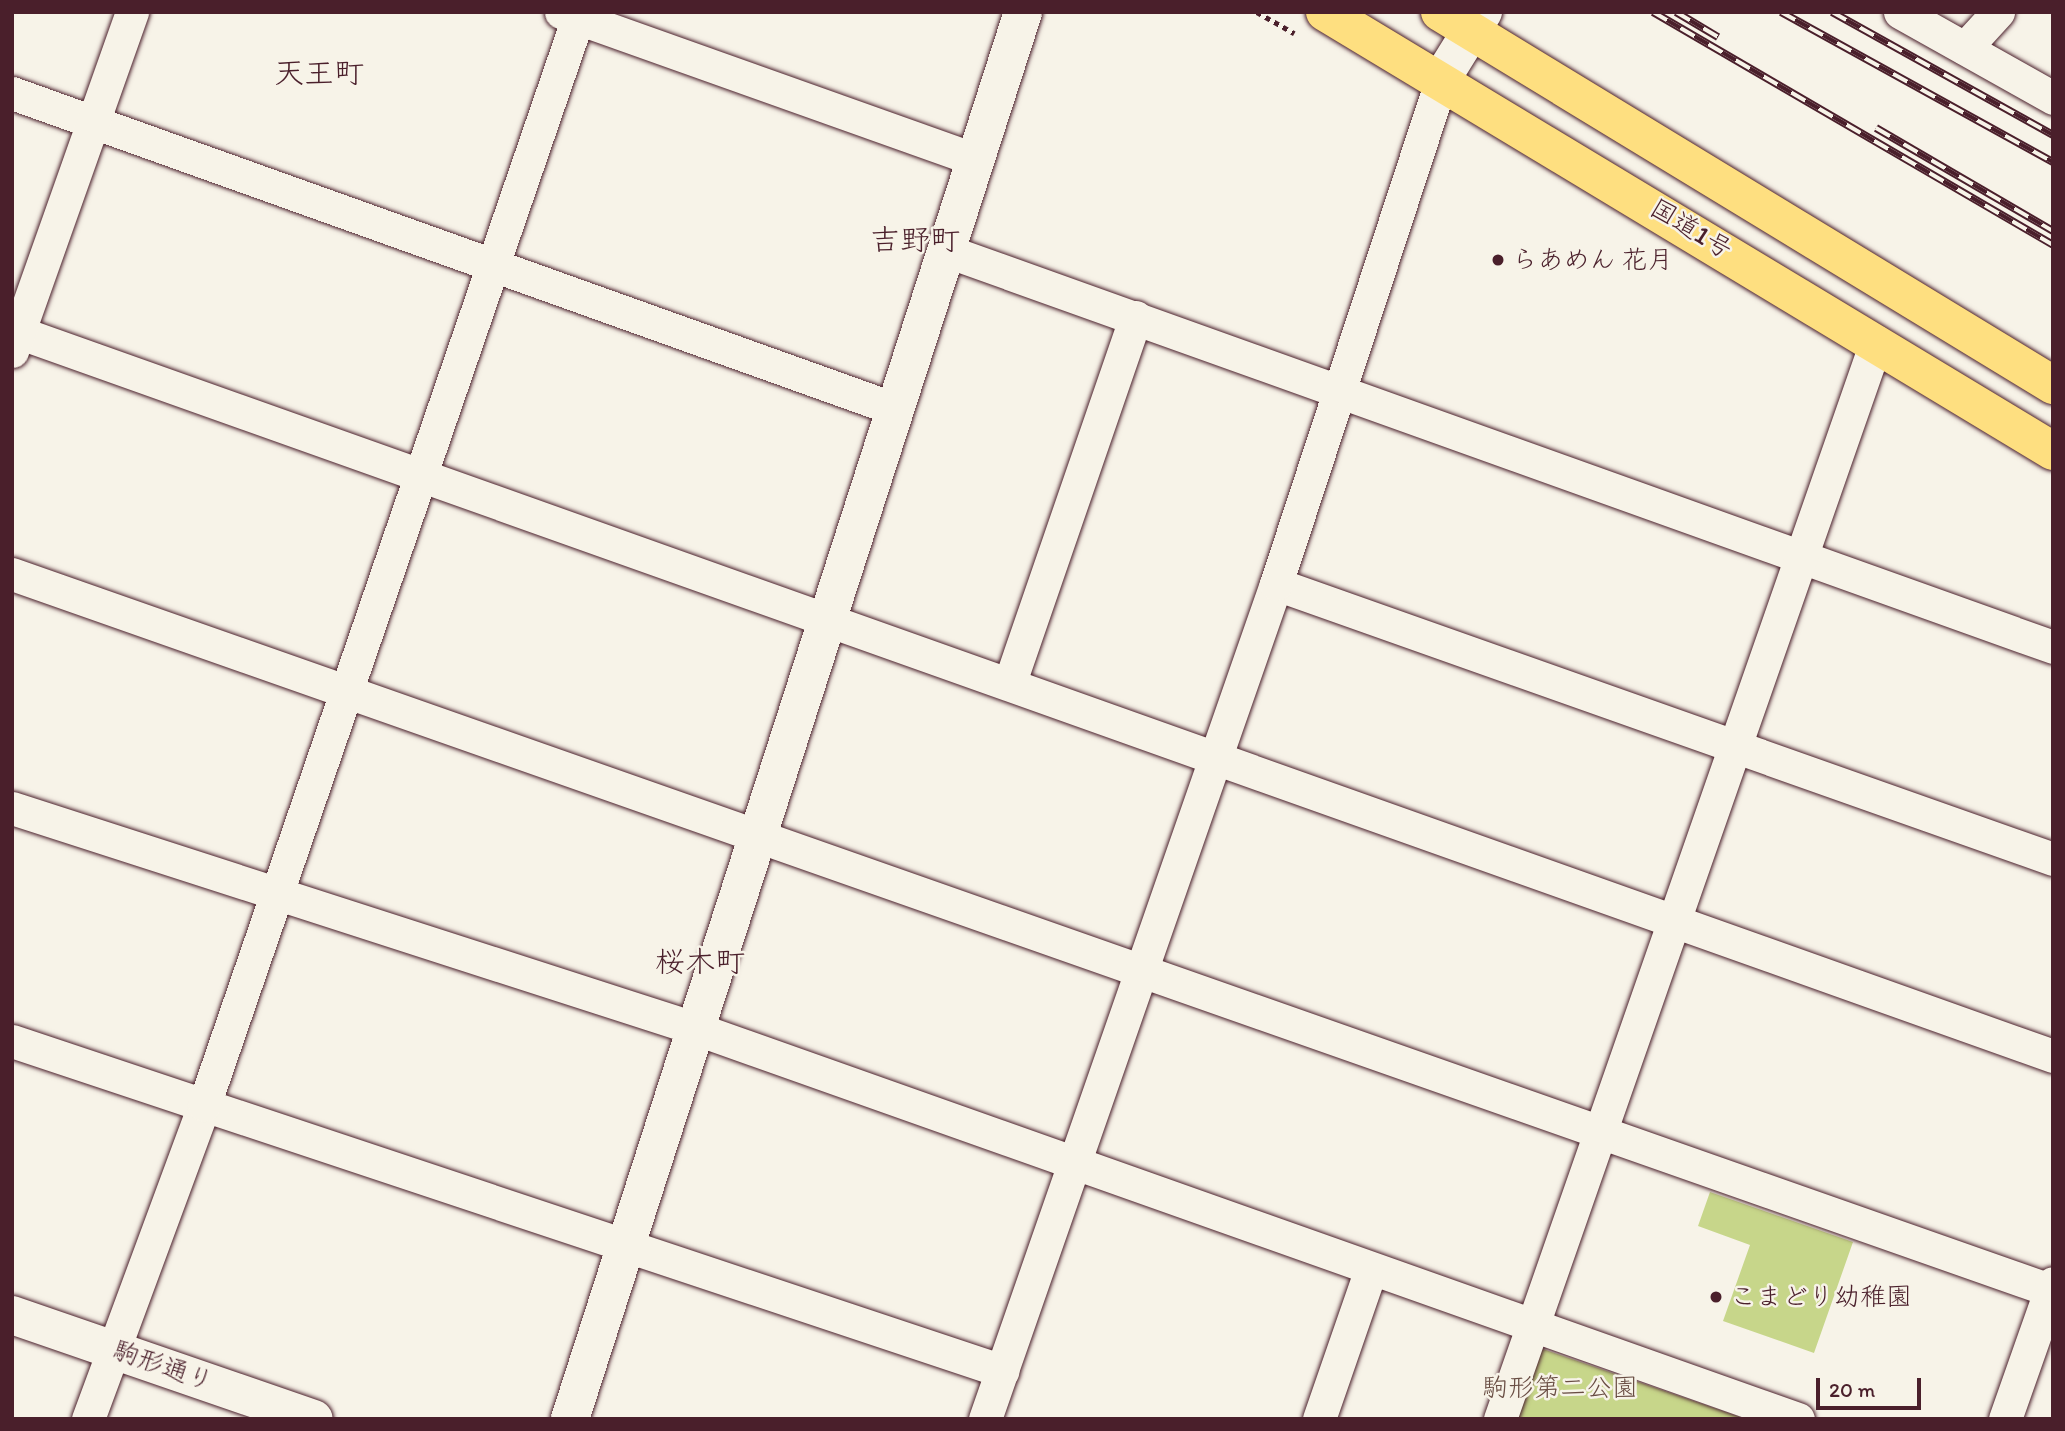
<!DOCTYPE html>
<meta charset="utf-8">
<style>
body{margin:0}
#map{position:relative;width:2065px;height:1431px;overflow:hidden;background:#f7f3e8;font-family:Itim,"Klee One",sans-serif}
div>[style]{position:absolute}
.green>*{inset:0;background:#c7d68a}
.path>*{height:4.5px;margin-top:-2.25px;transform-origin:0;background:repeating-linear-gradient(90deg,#4a1f2b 0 5px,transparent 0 10px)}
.roads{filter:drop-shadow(0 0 2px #4a1f2b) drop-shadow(0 0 2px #4a1f2b)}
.street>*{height:33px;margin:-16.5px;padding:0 16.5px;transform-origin:16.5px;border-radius:16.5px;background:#f7f3e8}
.secondary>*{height:38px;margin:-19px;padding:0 19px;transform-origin:19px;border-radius:19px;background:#f7f3e8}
.highway>*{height:38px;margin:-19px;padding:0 19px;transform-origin:19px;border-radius:19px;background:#fedf80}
.rail>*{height:8px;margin-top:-4px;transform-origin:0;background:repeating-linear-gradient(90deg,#f7f3e8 0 16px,#4a1f2b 0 32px);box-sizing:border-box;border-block:2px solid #4a1f2b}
.dots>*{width:19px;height:19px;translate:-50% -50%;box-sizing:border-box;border:4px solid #f7f3e8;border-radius:50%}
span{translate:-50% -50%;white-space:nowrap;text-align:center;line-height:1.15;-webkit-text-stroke:5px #f7f3e8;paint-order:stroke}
.street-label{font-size:26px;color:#4a1f2b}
.poi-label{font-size:26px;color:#4a1f2b}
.left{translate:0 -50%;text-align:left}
.park-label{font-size:26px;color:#694d43}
.quarter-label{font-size:30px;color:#4a1f2b}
.frame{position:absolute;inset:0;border:14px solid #4a1f2b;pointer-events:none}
.scale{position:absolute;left:1816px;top:1378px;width:105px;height:32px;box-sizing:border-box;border:4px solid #4a1f2b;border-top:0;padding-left:9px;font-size:21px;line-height:24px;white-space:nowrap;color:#4a1f2b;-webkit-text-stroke:5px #f7f3e8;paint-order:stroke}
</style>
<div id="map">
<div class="green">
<i style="clip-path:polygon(1710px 1192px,1853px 1242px,1814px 1353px,1723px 1321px,1750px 1245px,1698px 1226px)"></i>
<i style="clip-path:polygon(1540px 1348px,1746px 1419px,1516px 1419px)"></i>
</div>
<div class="path">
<i style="left:1257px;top:12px;width:43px;rotate:29.6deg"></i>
</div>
<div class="roads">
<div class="street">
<i style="left:561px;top:12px;width:441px;rotate:19.6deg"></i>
<i style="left:1900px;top:12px;width:176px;rotate:29.3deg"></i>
<i style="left:1965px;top:48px;width:49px;rotate:-47.5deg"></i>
<i style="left:12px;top:93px;width:938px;rotate:19.69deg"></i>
<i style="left:947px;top:251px;width:1175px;rotate:19.7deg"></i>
<i style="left:12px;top:330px;width:2166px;rotate:19.58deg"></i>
<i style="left:12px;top:351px;width:360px;rotate:-70.5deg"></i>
<i style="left:12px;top:574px;width:2163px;rotate:19.36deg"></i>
<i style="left:1276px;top:584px;width:824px;rotate:19.49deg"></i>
<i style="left:1010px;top:682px;width:386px;rotate:-71deg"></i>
<i style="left:12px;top:808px;width:720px;rotate:17.88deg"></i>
<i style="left:697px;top:1029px;width:1168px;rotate:19.51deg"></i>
<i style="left:12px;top:1041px;width:1044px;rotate:18.43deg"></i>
<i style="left:88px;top:1419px;width:335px;rotate:-69.7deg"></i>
<i style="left:204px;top:1105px;width:1156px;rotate:-71.02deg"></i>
<i style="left:985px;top:1419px;width:884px;rotate:-70.79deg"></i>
<i style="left:1276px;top:584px;width:533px;rotate:-71.84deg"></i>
<i style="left:1319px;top:1419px;width:156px;rotate:-70.9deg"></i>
<i style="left:1500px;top:1419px;width:1141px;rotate:-70.75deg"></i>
<i style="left:2005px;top:1419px;width:144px;rotate:-70.6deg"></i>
</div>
<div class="secondary">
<i style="left:1442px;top:78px;width:78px;rotate:-58.2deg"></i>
<i style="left:12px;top:1315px;width:319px;rotate:19deg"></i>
<i style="left:570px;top:1419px;width:1478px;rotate:-72.15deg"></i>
</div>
<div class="highway">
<i style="left:1325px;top:12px;width:850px;rotate:31.09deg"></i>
<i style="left:1440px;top:12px;width:718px;rotate:31.32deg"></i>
</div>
</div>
<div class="rail">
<i style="left:1653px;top:12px;width:463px;rotate:30.2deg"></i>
<i style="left:1676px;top:12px;width:49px;rotate:30.8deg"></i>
<i style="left:1781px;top:12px;width:311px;rotate:28.9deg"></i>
<i style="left:1832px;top:12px;width:253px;rotate:29.1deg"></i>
<i style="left:1876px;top:128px;width:205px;rotate:30.2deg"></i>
</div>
<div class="dots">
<i style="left:1498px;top:260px;background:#4a1f2b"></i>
<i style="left:1716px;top:1297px;background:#4a1f2b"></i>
</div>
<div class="street-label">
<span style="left:1691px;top:229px;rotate:31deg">国道1号</span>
<span style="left:163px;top:1366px;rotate:19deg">駒形通り</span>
</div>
<div class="poi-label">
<span class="left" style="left:1512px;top:260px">らあめん 花月</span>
<span class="left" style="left:1730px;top:1297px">こまどり幼稚園</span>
</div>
<div class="park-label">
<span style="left:1560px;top:1388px">駒形第二公園</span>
</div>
<div class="quarter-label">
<span style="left:319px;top:73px">天王町</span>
<span style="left:915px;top:240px">吉野町</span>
<span style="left:700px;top:962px">桜木町</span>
</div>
<div class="frame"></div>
<div class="scale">20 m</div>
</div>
